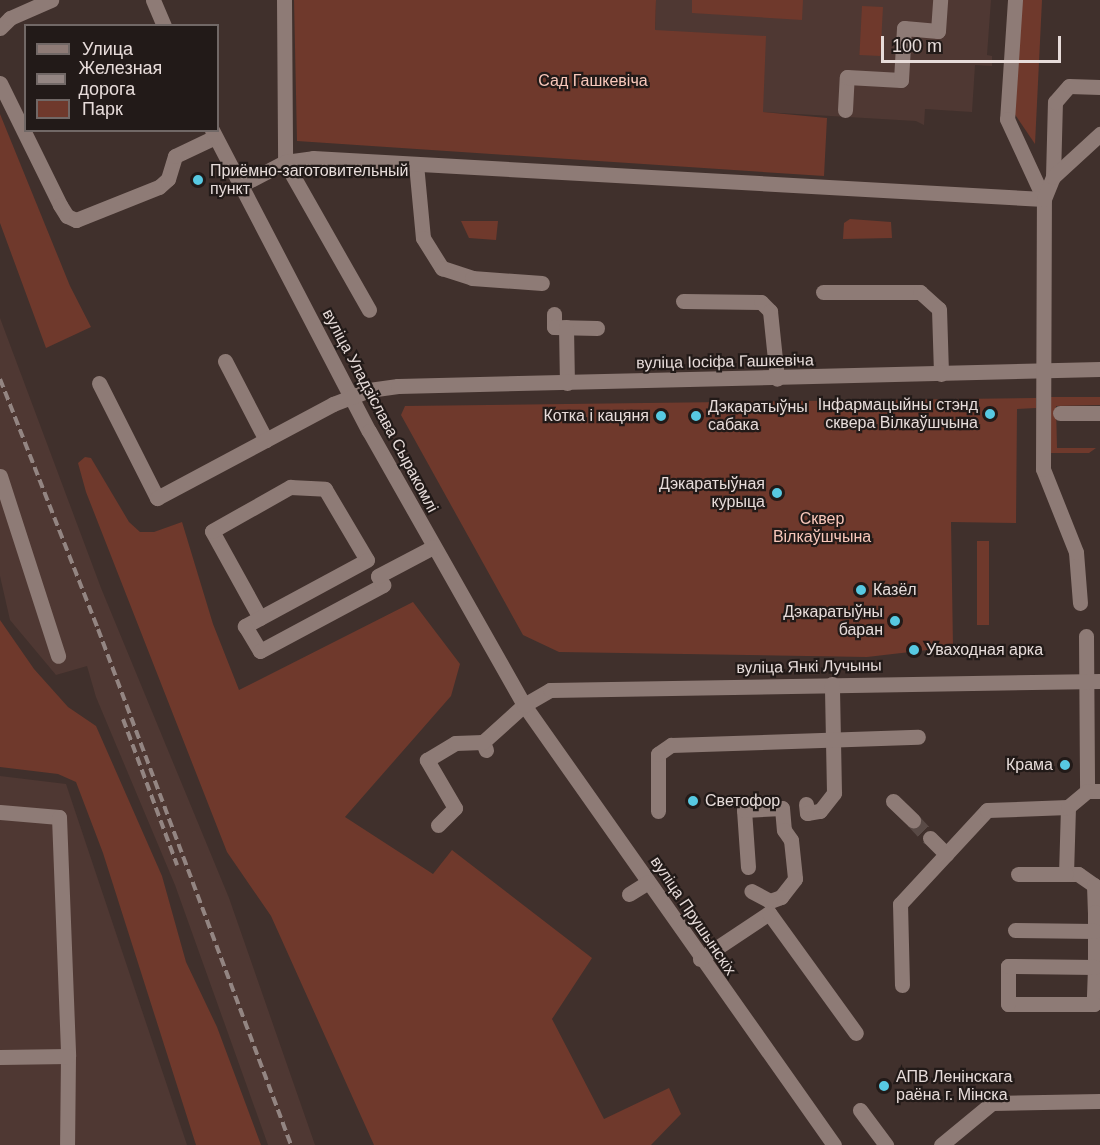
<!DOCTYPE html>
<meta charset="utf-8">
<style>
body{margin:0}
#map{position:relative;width:1100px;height:1145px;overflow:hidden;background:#40302c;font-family:Helvetica,sans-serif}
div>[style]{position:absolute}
.built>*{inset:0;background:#4f3833}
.green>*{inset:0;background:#6f392c;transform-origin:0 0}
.minor-tunnel>*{height:15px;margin-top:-7.5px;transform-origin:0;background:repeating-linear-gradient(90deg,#594a46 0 15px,transparent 0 23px)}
.minor>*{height:15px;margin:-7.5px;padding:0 7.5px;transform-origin:7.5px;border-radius:7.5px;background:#8e7b76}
.rail>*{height:4px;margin-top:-2px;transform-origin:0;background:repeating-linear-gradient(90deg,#938582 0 9px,transparent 0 13.5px)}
.dots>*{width:16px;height:16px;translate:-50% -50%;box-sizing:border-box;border:3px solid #221a18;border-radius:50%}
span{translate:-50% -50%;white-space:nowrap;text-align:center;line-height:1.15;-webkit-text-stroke:4.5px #221a18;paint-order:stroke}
.park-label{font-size:16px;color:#f9c8bb}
.poi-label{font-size:16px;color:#e7dcda}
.left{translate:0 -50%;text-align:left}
.right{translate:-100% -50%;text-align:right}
.street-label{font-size:16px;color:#e7dcda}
.legend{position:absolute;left:24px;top:24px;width:195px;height:108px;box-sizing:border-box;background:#221a18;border:2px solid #716866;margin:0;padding:8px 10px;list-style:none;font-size:18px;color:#e7dcda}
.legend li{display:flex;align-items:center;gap:12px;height:30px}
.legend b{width:30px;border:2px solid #716866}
.scale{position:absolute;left:881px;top:36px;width:180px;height:27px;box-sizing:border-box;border:3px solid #e7dcda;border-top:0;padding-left:8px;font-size:18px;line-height:21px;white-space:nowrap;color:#e7dcda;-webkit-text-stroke:4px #221a18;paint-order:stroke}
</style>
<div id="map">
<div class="built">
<i style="clip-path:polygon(656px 0,991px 0,987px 55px,992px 56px,992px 66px,975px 65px,972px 112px,925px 109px,924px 125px,916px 121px,763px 112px,655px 30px)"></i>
<i style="clip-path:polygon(0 318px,101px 588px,229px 898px,315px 1145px,268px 1145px,175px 885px,96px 697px,87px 666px,56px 675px,10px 620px,0 576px)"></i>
<i style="clip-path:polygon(0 776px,66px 784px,187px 1145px,0 1145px)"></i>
</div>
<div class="green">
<i style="clip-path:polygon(294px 0,656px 0,655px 30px,766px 36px,763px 112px,827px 118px,824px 176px,297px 141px)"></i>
<i style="clip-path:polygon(692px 0,803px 0,802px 20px,692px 13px)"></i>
<i style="clip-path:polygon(1022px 0,1042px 0,1035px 144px,1014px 113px)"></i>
<i style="left:862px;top:6px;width:21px;height:49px;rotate:3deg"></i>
<i style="clip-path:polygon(0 114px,70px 286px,91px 327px,46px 348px,0 223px)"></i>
<i style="clip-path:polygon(850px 219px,891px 222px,892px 238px,843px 239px,844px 223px)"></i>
<i style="clip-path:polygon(461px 221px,498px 221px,496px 240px,469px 238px)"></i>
<i style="clip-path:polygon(1050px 397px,1100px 397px,1100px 405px,1056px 406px,1057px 448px,1096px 448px,1089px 453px,1050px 453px)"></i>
<i style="clip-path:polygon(1036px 398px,1036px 408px,1017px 409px,1016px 523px,951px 522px,953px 647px,867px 657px,559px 652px,523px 635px,401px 415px,405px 406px)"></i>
<i style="clip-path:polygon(85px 457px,91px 458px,129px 522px,140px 532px,154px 532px,182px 522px,213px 624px,239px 690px,413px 602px,460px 664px,451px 696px,345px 817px,433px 874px,452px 850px,592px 958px,552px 1019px,604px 1119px,669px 1088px,681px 1114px,651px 1145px,374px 1145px,271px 916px,227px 852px,86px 492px,78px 463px)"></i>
<i style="left:977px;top:541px;width:12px;height:84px"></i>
<i style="clip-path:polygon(0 620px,34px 669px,68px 707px,96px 726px,162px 876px,186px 962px,217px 1027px,261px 1145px,196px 1145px,103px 853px,76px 782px,58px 774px,0 767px)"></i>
</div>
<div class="minor-tunnel">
<i style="left:913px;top:820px;width:25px;rotate:47deg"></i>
</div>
<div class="minor">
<i style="left:153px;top:0;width:28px;rotate:67deg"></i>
<i style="left:284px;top:0;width:162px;rotate:89.6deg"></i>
<i style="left:285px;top:162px;width:170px;rotate:60.4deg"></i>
<i style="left:1015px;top:0;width:119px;rotate:93.8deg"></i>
<i style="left:1007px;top:119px;width:88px;rotate:65.2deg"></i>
<i style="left:0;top:28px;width:14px;rotate:-45deg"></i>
<i style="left:10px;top:18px;width:45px;rotate:-23.7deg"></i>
<i style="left:0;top:83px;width:136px;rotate:63.8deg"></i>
<i style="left:60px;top:205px;width:13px;rotate:58deg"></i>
<i style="left:67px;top:216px;width:10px;rotate:24deg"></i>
<i style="left:76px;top:220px;width:89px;rotate:-21.7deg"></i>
<i style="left:159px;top:187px;width:12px;rotate:-42deg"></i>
<i style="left:168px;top:179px;width:24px;rotate:-73deg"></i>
<i style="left:175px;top:156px;width:44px;rotate:-25.4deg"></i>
<i style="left:845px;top:110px;width:33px;rotate:-87deg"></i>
<i style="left:847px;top:77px;width:54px;rotate:3.2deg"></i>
<i style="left:901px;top:80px;width:52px;rotate:-86.7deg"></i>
<i style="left:904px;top:28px;width:34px;rotate:5deg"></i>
<i style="left:938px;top:31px;width:31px;rotate:-86deg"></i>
<i style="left:212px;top:130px;width:339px;rotate:62.5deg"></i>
<i style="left:369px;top:431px;width:315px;rotate:60.5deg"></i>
<i style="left:524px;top:705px;width:538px;rotate:54.83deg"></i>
<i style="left:416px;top:164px;width:74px;rotate:84.6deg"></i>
<i style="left:423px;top:238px;width:36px;rotate:58deg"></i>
<i style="left:442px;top:268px;width:32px;rotate:18deg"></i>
<i style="left:472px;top:278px;width:70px;rotate:4.1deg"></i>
<i style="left:1053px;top:177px;width:75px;rotate:-88.5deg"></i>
<i style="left:1055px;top:102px;width:21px;rotate:-49deg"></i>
<i style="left:1069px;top:86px;width:31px;rotate:2deg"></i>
<i style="left:239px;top:186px;width:52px;rotate:-27.6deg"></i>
<i style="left:285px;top:162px;width:28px;rotate:-8deg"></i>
<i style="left:313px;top:158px;width:732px;rotate:3.21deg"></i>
<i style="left:823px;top:292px;width:97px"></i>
<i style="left:920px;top:292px;width:25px;rotate:42deg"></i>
<i style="left:939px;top:309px;width:65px;rotate:88.2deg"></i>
<i style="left:683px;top:301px;width:78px;rotate:0.7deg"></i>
<i style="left:761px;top:302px;width:13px;rotate:45deg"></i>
<i style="left:770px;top:311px;width:68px;rotate:84.1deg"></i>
<i style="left:554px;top:314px;width:13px;rotate:90deg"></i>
<i style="left:554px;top:327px;width:43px;rotate:1.3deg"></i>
<i style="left:566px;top:327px;width:56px;rotate:89deg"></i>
<i style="left:225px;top:361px;width:89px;rotate:62.6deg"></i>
<i style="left:99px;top:383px;width:129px;rotate:63.2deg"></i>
<i style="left:157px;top:498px;width:200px;rotate:-28.1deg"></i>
<i style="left:333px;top:404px;width:39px;rotate:-21deg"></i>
<i style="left:369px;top:390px;width:29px;rotate:-8deg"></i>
<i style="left:398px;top:386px;width:702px;rotate:-1.39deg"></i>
<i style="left:1060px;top:413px;width:40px"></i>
<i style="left:0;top:476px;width:189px;rotate:72.1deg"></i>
<i style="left:1080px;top:603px;width:51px;rotate:-94.5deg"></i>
<i style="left:1076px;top:552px;width:89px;rotate:-111.7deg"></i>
<i style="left:1043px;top:469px;width:270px;rotate:-89.8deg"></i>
<i style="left:1044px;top:199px;width:24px;rotate:-68deg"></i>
<i style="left:1053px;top:177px;width:64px;rotate:-42.5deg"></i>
<i style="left:260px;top:618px;width:99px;rotate:-118.9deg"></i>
<i style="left:212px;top:531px;width:90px;rotate:-29.4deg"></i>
<i style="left:290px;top:487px;width:35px;rotate:3deg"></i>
<i style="left:325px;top:489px;width:82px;rotate:59.4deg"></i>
<i style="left:367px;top:560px;width:139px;rotate:151.6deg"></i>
<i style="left:245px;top:626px;width:29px;rotate:59deg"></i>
<i style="left:260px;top:651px;width:140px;rotate:-28.2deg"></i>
<i style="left:383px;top:585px;width:10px;rotate:-119deg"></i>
<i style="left:378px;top:576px;width:62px;rotate:-27.8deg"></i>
<i style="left:1086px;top:636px;width:155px;rotate:89.6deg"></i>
<i style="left:1087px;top:791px;width:13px"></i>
<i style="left:486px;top:750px;width:9px;rotate:-111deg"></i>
<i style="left:483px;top:742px;width:55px;rotate:-42.1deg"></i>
<i style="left:524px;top:705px;width:30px;rotate:-30deg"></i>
<i style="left:550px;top:690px;width:550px;rotate:-0.94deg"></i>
<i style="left:893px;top:801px;width:28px;rotate:44deg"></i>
<i style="left:806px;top:804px;width:9px;rotate:84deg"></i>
<i style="left:807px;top:813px;width:13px;rotate:-9deg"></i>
<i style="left:820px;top:811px;width:23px;rotate:-52deg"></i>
<i style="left:834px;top:793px;width:109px;rotate:-91.1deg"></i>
<i style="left:1068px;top:807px;width:67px;rotate:91.7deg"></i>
<i style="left:1066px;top:874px;width:12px"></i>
<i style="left:1078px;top:874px;width:19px;rotate:35deg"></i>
<i style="left:1094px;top:885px;width:27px;rotate:88deg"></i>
<i style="left:1095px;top:912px;width:55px;rotate:90deg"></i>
<i style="left:1095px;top:967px;width:37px;rotate:92deg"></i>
<i style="left:1094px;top:1004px;width:86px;rotate:180deg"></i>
<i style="left:1008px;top:1004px;width:38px;rotate:-90deg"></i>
<i style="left:1008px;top:966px;width:87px;rotate:0.7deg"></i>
<i style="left:658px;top:811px;width:57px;rotate:-90deg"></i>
<i style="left:658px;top:754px;width:16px;rotate:-35deg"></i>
<i style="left:671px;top:745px;width:247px;rotate:-1.9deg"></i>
<i style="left:0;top:812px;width:59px;rotate:4.8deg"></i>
<i style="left:59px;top:817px;width:239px;rotate:87.8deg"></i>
<i style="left:68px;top:1056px;width:89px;rotate:90.6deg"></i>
<i style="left:438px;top:825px;width:24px;rotate:-45deg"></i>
<i style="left:455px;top:808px;width:56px;rotate:-120.3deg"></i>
<i style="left:427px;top:760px;width:33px;rotate:-31deg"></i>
<i style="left:455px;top:743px;width:28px;rotate:-2deg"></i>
<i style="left:930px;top:838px;width:23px;rotate:45deg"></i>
<i style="left:748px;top:867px;width:57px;rotate:-94deg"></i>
<i style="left:744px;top:810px;width:38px;rotate:-3deg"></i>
<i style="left:782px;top:808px;width:22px;rotate:85deg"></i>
<i style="left:784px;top:830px;width:12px;rotate:55deg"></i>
<i style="left:791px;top:840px;width:39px;rotate:84deg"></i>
<i style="left:795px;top:879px;width:23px;rotate:128deg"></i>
<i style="left:781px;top:897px;width:12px;rotate:160deg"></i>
<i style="left:770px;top:901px;width:21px;rotate:-152deg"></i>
<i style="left:1018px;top:874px;width:48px"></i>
<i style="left:629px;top:894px;width:22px;rotate:-32deg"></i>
<i style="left:1015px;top:930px;width:80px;rotate:0.7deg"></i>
<i style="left:700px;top:959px;width:83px;rotate:-33.7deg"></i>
<i style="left:769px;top:913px;width:148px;rotate:54.1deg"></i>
<i style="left:902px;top:985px;width:81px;rotate:-91.4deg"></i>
<i style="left:900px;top:904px;width:128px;rotate:-47.2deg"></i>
<i style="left:987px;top:810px;width:81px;rotate:-2.1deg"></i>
<i style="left:1068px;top:807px;width:25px;rotate:-40deg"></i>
<i style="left:0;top:1057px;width:68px;rotate:-0.8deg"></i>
<i style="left:860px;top:1110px;width:44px;rotate:53.4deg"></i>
<i style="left:941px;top:1145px;width:66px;rotate:-39.5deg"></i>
<i style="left:992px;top:1103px;width:108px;rotate:-1.1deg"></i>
</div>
<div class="rail">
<i style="left:0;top:379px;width:269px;rotate:68.6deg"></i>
<i style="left:98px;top:629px;width:551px;rotate:69.49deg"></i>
<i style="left:123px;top:719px;width:156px;rotate:69.7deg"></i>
</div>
<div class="dots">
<i style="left:198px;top:180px;background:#57c9e2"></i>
<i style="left:990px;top:414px;background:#57c9e2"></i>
<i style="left:661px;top:416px;background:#57c9e2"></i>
<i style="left:696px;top:416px;background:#57c9e2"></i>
<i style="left:777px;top:493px;background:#57c9e2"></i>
<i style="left:861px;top:590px;background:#57c9e2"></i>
<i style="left:895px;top:621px;background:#57c9e2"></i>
<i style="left:914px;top:650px;background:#57c9e2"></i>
<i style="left:1065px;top:765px;background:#57c9e2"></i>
<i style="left:693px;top:801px;background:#57c9e2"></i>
<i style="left:884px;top:1086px;background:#57c9e2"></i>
</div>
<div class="park-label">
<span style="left:593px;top:81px">Сад Гашкевіча</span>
<span style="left:822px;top:528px">Сквер<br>Вілкаўшчына</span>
</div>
<div class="poi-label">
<span class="left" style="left:210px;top:180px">Приёмно-заготовительный<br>пункт</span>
<span class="right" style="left:978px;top:414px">Інфармацыйны стэнд<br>сквера Вілкаўшчына</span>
<span class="left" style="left:708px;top:416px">Дэкаратыўны<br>сабака</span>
<span class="right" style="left:649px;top:416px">Котка і кацяня</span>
<span class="right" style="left:765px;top:493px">Дэкаратыўная<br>курыца</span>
<span class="left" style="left:873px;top:590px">Казёл</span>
<span class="right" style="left:883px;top:621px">Дэкаратыўны<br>баран</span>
<span class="left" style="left:926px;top:650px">Уваходная арка</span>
<span class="right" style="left:1053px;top:765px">Крама</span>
<span class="left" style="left:705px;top:801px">Светофор</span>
<span class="left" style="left:896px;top:1086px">АПВ Ленінскага<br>раёна г. Мінска</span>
</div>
<div class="street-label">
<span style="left:725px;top:362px;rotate:-1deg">вуліца Іосіфа Гашкевіча</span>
<span style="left:380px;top:411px;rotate:62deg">вуліца Уладзіслава Сыракомлі</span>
<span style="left:809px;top:667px;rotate:-1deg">вуліца Янкі Лучыны</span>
<span style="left:693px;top:916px;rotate:56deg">вуліца Прушынскіх</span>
</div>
<ul class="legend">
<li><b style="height:8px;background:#8e7b76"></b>Улица</li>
<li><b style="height:8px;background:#938582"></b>Железная дорога</li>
<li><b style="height:16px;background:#6f392c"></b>Парк</li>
</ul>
<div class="scale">100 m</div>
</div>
